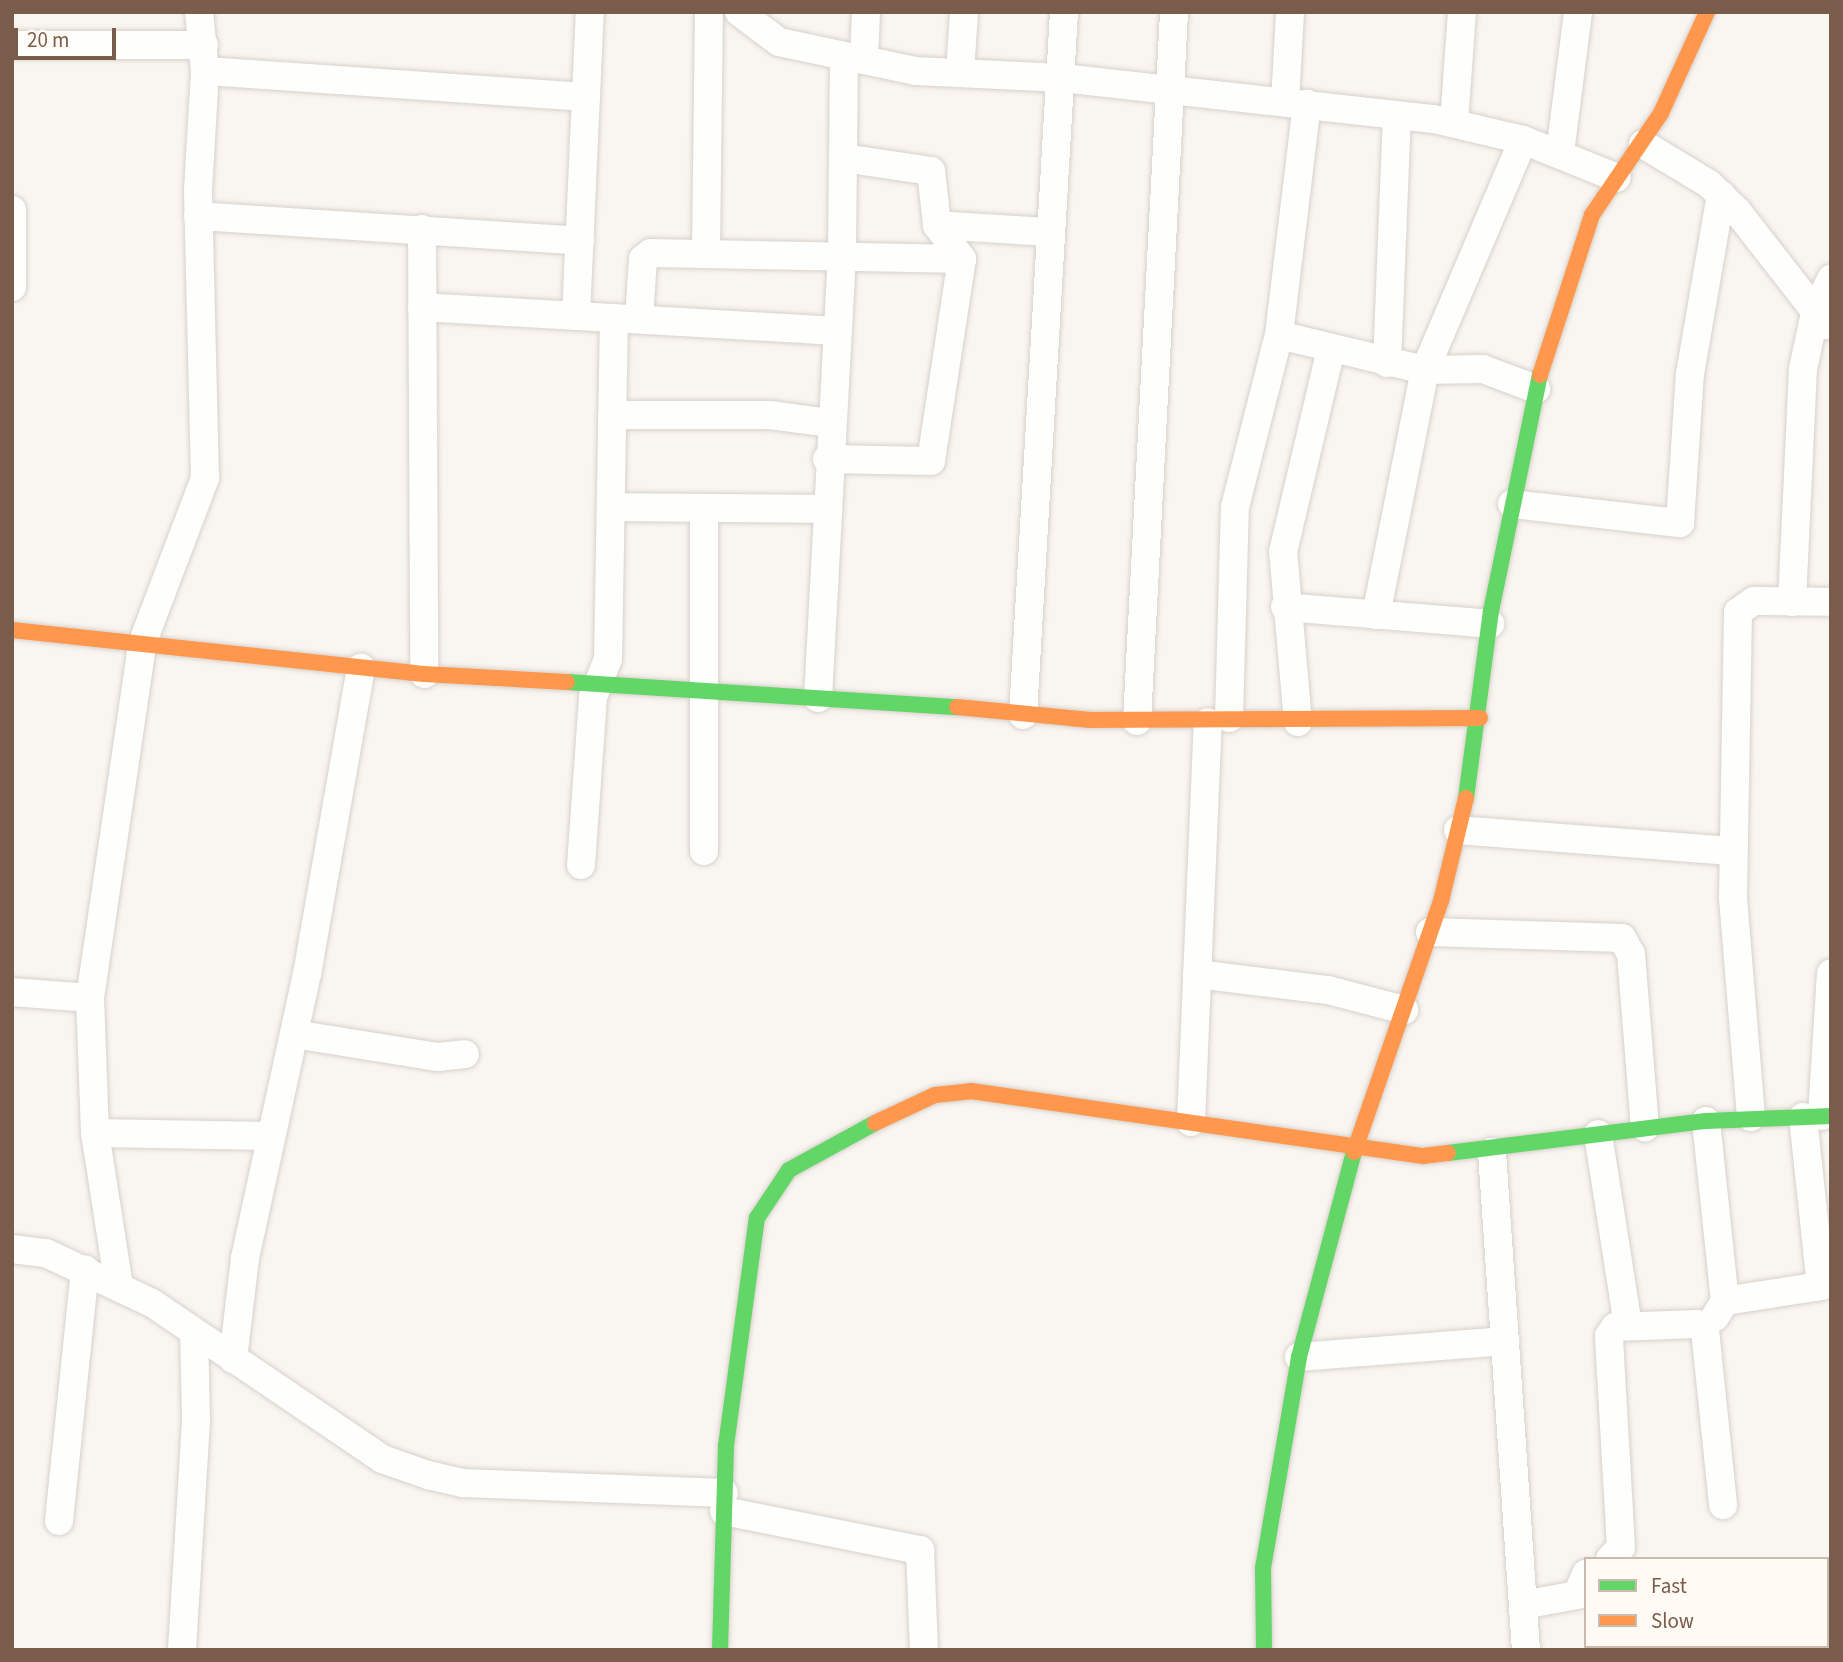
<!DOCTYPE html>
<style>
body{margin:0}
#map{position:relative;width:1843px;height:1662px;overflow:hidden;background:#f9f5f0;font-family:"Source Sans 3",sans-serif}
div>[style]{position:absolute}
.roads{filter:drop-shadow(0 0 2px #d7d1cb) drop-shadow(0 0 2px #d7d1cb)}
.street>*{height:28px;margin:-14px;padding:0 14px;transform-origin:14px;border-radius:14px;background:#fefefd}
.fast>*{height:16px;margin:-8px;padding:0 8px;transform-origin:8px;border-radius:8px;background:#63d668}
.slow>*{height:16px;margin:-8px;padding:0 8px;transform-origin:8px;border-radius:8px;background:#ff974d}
span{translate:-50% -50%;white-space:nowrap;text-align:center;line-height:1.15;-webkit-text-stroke:6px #fffaf3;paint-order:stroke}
.frame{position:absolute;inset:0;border:14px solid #7a5c4d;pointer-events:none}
.legend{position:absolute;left:1584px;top:1557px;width:245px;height:91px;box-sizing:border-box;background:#fffaf3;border:2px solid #cabbb1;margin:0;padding:9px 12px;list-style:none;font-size:21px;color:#7a5c4d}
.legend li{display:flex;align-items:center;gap:14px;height:35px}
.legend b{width:35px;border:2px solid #cabbb1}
.scale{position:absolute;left:14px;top:28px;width:102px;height:32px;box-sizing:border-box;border:4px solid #7a5c4d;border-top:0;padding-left:9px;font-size:21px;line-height:24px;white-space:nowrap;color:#7a5c4d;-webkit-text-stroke:5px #fffaf3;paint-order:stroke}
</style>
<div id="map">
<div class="roads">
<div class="street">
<i style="left:739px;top:12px;width:50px;rotate:36.9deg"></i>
<i style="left:779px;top:42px;width:139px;rotate:12deg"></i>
<i style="left:915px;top:71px;width:147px;rotate:2.7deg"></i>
<i style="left:1062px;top:78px;width:374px;rotate:6.3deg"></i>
<i style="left:1434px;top:119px;width:91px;rotate:13.3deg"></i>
<i style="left:1523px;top:140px;width:101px;rotate:22deg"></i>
<i style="left:12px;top:45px;width:192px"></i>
<i style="left:864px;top:60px;width:48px;rotate:-87.6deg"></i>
<i style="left:205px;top:71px;width:382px;rotate:3.9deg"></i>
<i style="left:960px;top:73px;width:61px;rotate:-86.2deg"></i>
<i style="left:1285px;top:102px;width:90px;rotate:-86.8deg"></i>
<i style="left:1454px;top:123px;width:111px;rotate:-85.9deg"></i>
<i style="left:1643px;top:144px;width:77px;rotate:31.2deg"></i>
<i style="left:1709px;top:184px;width:39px;rotate:44deg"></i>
<i style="left:1737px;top:211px;width:145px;rotate:52deg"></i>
<i style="left:1560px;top:153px;width:142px;rotate:-82.7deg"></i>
<i style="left:12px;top:210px;width:77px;rotate:90deg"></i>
<i style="left:198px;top:216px;width:383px;rotate:3.7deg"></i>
<i style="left:937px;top:225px;width:112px;rotate:3.6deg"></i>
<i style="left:422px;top:229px;width:445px;rotate:89.7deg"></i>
<i style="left:706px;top:251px;width:239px;rotate:-89.3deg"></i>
<i style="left:422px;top:307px;width:415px;rotate:3.3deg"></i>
<i style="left:576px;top:316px;width:304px;rotate:-87.4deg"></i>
<i style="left:639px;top:319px;width:60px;rotate:-86.2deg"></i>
<i style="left:643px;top:259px;width:10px;rotate:-37deg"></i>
<i style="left:651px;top:253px;width:311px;rotate:1.1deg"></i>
<i style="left:1279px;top:335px;width:150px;rotate:13.5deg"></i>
<i style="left:1425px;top:370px;width:58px;rotate:-1deg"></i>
<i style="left:1483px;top:369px;width:57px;rotate:20.7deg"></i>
<i style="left:1387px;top:363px;width:247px;rotate:-87.7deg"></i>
<i style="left:612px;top:415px;width:158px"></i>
<i style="left:770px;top:415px;width:61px;rotate:7.6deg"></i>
<i style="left:827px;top:459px;width:104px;rotate:1.1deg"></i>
<i style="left:931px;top:461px;width:204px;rotate:-81.3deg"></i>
<i style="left:962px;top:259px;width:42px;rotate:-126.3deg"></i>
<i style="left:937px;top:225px;width:54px;rotate:-96.3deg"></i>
<i style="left:931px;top:171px;width:89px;rotate:-171.6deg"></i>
<i style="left:1512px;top:504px;width:169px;rotate:6.5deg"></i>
<i style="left:1680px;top:523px;width:149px;rotate:-86.2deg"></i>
<i style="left:1690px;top:374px;width:182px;rotate:-80.2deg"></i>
<i style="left:611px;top:507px;width:214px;rotate:0.5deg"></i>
<i style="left:1792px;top:602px;width:233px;rotate:-87.3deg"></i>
<i style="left:1803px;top:369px;width:57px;rotate:-77.9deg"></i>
<i style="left:1815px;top:313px;width:38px;rotate:-65deg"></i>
<i style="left:1285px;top:607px;width:206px;rotate:4.7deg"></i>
<i style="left:1376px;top:615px;width:250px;rotate:-78.7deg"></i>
<i style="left:1425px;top:370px;width:250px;rotate:-66.9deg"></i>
<i style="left:818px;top:698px;width:447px;rotate:-86.9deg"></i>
<i style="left:842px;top:252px;width:196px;rotate:-89.4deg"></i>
<i style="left:1023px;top:715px;width:704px;rotate:-86.66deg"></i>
<i style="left:1229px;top:718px;width:211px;rotate:-88.4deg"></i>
<i style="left:1235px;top:507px;width:178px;rotate:-75.7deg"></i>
<i style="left:1279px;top:335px;width:233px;rotate:-83.1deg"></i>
<i style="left:1137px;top:721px;width:710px;rotate:-87.01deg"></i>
<i style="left:1298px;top:722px;width:171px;rotate:-95deg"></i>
<i style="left:1283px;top:552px;width:209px;rotate:-76.7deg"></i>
<i style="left:1458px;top:830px;width:276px;rotate:4.4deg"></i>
<i style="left:704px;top:851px;width:343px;rotate:-90deg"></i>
<i style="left:581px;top:865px;width:168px;rotate:-85.9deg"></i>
<i style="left:593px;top:697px;width:41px;rotate:-68.5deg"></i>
<i style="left:608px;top:659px;width:341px;rotate:-89deg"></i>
<i style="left:1430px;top:932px;width:192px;rotate:1.8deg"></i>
<i style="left:1622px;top:938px;width:18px;rotate:61deg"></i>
<i style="left:1631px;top:954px;width:174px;rotate:85.4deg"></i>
<i style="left:1197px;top:974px;width:132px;rotate:7deg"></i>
<i style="left:1328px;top:990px;width:79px;rotate:14.7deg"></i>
<i style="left:12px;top:992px;width:78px;rotate:4.4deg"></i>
<i style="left:294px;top:1034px;width:146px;rotate:9.1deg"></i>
<i style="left:438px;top:1057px;width:27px;rotate:-6deg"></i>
<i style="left:1822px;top:1116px;width:143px;rotate:-86.4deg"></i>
<i style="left:1751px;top:1117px;width:220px;rotate:-94.7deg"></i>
<i style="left:1733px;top:898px;width:286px;rotate:-89deg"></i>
<i style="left:1738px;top:612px;width:19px;rotate:-35deg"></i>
<i style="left:1754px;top:601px;width:77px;rotate:0.7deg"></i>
<i style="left:1706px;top:1121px;width:181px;rotate:84deg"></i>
<i style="left:1725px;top:1301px;width:19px;rotate:122deg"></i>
<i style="left:1191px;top:1122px;width:400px;rotate:-87.6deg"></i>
<i style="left:95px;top:1133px;width:176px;rotate:1deg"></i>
<i style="left:1598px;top:1134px;width:194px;rotate:81.1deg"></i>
<i style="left:1492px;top:1152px;width:499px;rotate:86.1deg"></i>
<i style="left:12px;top:1249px;width:34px;rotate:7deg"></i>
<i style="left:46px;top:1253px;width:117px;rotate:25.3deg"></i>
<i style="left:152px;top:1303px;width:278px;rotate:34.1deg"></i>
<i style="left:382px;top:1459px;width:49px;rotate:19.2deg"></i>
<i style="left:428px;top:1475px;width:37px;rotate:13deg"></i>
<i style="left:464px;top:1483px;width:260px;rotate:2.2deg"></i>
<i style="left:119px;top:1286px;width:155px;rotate:-98.9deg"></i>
<i style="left:95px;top:1133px;width:135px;rotate:-92.1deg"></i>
<i style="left:90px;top:998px;width:358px;rotate:-81.6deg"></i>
<i style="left:142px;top:644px;width:178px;rotate:-69.2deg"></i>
<i style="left:205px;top:478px;width:288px;rotate:-91.4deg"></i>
<i style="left:198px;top:190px;width:119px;rotate:-86.6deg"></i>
<i style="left:205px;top:71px;width:59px;rotate:-95.8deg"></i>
<i style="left:1725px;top:1301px;width:97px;rotate:-8.9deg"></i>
<i style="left:1821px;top:1286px;width:170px;rotate:-96.1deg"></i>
<i style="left:1299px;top:1357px;width:207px;rotate:-4.4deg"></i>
<i style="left:233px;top:1359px;width:102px;rotate:-83.2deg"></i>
<i style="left:245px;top:1258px;width:291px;rotate:-77.7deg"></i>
<i style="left:307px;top:974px;width:311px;rotate:-80deg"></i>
<i style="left:724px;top:1511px;width:200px;rotate:11.3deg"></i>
<i style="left:920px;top:1550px;width:100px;rotate:87.7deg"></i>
<i style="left:59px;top:1521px;width:253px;rotate:-84.1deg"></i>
<i style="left:1610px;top:1559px;width:16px;rotate:-47deg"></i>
<i style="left:1621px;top:1547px;width:211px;rotate:-93.3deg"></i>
<i style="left:1609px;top:1336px;width:11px;rotate:-56deg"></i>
<i style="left:1615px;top:1327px;width:82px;rotate:-2.1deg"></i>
<i style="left:1697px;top:1324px;width:10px;rotate:37deg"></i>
<i style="left:1705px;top:1330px;width:176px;rotate:84.1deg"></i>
<i style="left:1523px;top:1605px;width:55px;rotate:-10.5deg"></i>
<i style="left:1577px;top:1595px;width:23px;rotate:-67deg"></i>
<i style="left:182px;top:1650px;width:231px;rotate:-86.5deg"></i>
<i style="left:196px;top:1419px;width:86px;rotate:-91.3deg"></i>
</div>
<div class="fast">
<i style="left:567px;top:682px;width:391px;rotate:3.7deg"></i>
<i style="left:1466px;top:798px;width:189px;rotate:-82.4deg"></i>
<i style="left:1491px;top:611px;width:241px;rotate:-78.3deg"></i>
<i style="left:1448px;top:1153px;width:260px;rotate:-7.1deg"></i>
<i style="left:1706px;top:1121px;width:125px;rotate:-2.3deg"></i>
<i style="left:720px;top:1650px;width:204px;rotate:-88.3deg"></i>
<i style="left:726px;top:1446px;width:230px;rotate:-82.3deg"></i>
<i style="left:757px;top:1218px;width:58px;rotate:-56.3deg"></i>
<i style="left:789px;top:1170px;width:98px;rotate:-28.7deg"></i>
<i style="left:1264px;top:1650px;width:82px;rotate:-90.7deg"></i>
<i style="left:1263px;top:1568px;width:214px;rotate:-80.3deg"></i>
<i style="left:1299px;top:1357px;width:212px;rotate:-75deg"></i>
</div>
<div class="slow">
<i style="left:1540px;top:375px;width:168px;rotate:-72deg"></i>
<i style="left:1592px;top:215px;width:123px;rotate:-55.9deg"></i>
<i style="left:1661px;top:113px;width:111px;rotate:-65.5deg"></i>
<i style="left:12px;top:630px;width:414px;rotate:6.1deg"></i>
<i style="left:424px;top:674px;width:143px;rotate:3.2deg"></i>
<i style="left:957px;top:707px;width:134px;rotate:5.6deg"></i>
<i style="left:1090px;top:720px;width:390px;rotate:-0.3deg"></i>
<i style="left:875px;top:1123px;width:66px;rotate:-25deg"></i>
<i style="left:935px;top:1095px;width:36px;rotate:-6deg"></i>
<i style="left:971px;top:1091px;width:457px;rotate:8.2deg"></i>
<i style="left:1423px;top:1156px;width:25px;rotate:-7deg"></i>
<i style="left:1354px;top:1152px;width:266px;rotate:-70.9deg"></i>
<i style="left:1441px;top:901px;width:106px;rotate:-76.4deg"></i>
</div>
</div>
<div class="frame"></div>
<ul class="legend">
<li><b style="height:9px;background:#63d668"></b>Fast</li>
<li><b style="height:9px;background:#ff974d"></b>Slow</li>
</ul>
<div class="scale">20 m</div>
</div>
